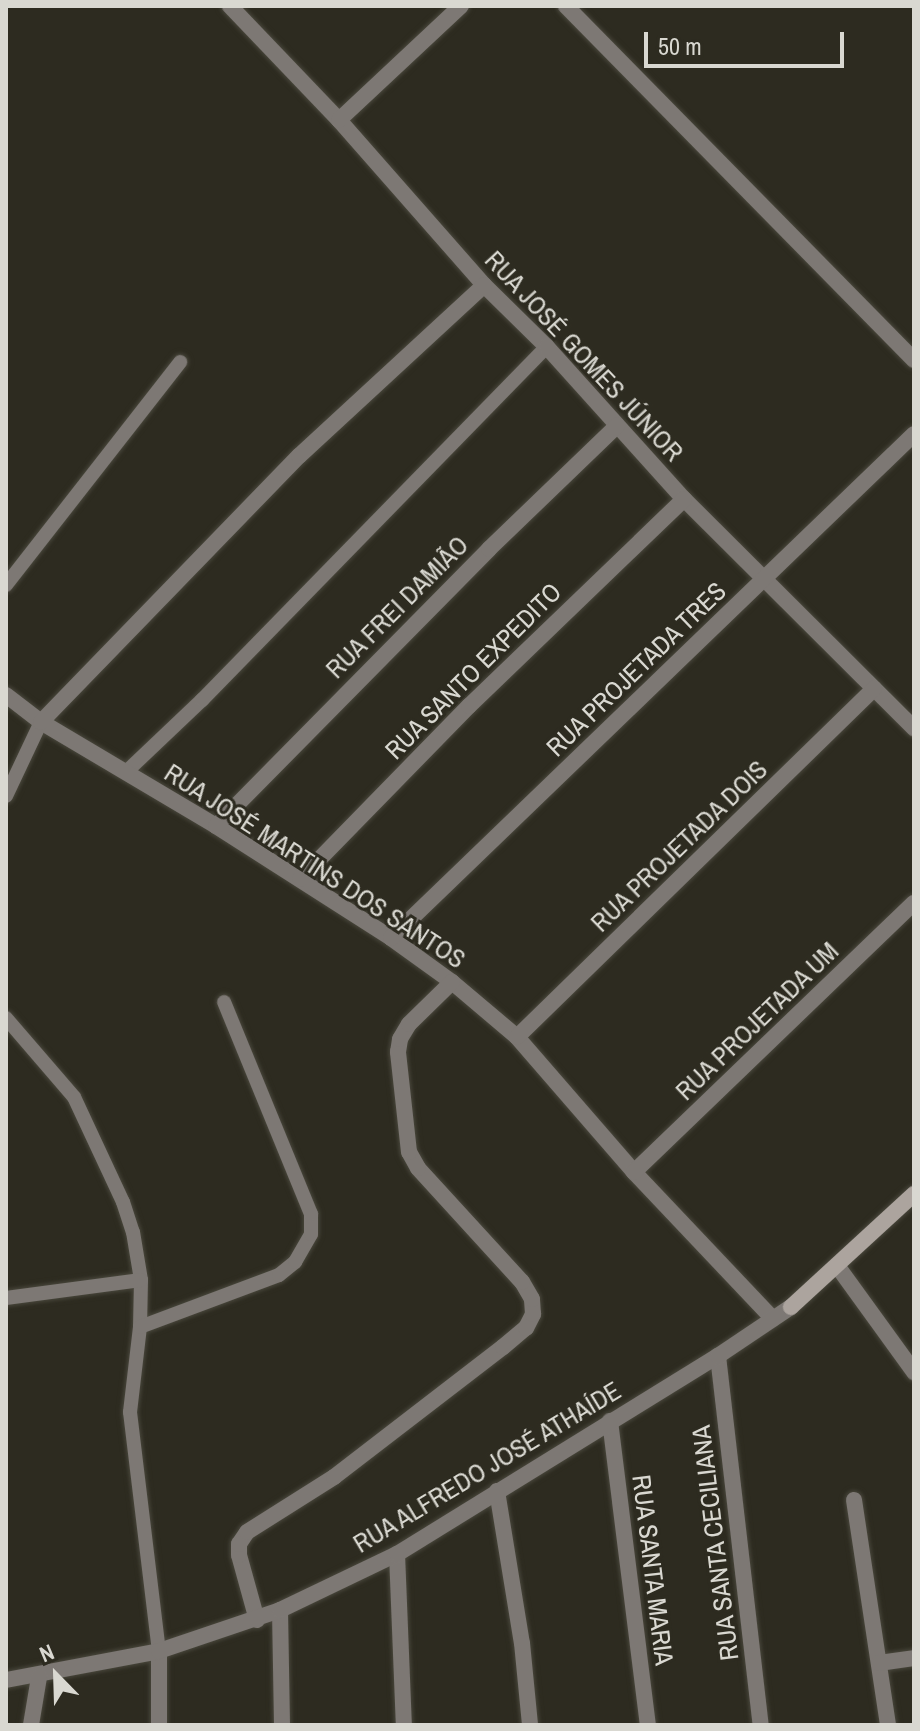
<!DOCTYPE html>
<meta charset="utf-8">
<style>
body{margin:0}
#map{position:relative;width:920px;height:1731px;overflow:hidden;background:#2d2b20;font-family:"Archivo Narrow",sans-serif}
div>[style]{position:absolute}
.roads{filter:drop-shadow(0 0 2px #49473c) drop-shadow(0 0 2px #49473c)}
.lane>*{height:14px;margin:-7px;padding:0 7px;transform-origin:7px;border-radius:7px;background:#7d7874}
.street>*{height:16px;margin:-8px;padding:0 8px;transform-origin:8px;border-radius:8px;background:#7d7874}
.secondary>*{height:16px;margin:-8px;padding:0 8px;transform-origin:8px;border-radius:8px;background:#aca49e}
span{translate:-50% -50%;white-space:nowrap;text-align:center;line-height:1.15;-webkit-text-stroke:6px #2d2b20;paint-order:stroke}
.street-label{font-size:26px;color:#d9d8d1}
.frame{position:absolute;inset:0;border:8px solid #d9d8d1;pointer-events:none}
.north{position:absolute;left:16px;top:1635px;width:80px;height:80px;-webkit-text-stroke:6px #2d2b20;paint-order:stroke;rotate:337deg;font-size:22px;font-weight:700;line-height:32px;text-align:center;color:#d9d8d1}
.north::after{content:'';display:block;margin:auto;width:28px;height:36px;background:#d9d8d1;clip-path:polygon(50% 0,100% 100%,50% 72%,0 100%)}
.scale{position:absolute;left:644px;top:32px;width:200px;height:36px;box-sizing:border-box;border:4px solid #d9d8d1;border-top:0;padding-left:10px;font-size:24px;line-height:28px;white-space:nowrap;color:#d9d8d1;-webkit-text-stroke:6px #2d2b20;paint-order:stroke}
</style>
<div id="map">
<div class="roads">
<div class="lane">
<i style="left:6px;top:585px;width:283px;rotate:-52deg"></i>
<i style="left:126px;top:772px;width:105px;rotate:-43.5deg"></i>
<i style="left:202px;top:700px;width:494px;rotate:-45.7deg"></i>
<i style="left:6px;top:796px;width:82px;rotate:-64.7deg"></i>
<i style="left:6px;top:1018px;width:104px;rotate:49.3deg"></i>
<i style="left:74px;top:1097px;width:116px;rotate:65deg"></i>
<i style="left:123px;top:1202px;width:32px;rotate:72deg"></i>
<i style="left:133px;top:1232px;width:49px;rotate:80.5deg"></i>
<i style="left:141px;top:1280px;width:47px;rotate:91.2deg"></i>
<i style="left:140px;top:1327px;width:86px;rotate:96.7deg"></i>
<i style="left:130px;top:1412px;width:241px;rotate:83.1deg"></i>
<i style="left:6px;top:1298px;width:136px;rotate:-7.6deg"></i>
<i style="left:140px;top:1327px;width:148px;rotate:-20.5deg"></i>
<i style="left:279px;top:1275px;width:21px;rotate:-39deg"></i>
<i style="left:295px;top:1262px;width:32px;rotate:-60deg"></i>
<i style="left:311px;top:1234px;width:20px;rotate:-90deg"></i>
<i style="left:311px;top:1214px;width:229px;rotate:-112.3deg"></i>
</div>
<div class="street">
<i style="left:230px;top:6px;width:158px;rotate:46.3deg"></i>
<i style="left:339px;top:120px;width:220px;rotate:48.7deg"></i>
<i style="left:484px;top:285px;width:88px;rotate:44.5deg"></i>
<i style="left:547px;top:347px;width:205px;rotate:48deg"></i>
<i style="left:684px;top:499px;width:325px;rotate:44.9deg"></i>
<i style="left:566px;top:6px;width:496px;rotate:45.5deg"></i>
<i style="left:339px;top:120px;width:167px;rotate:-43.1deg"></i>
<i style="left:6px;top:695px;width:44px;rotate:37.6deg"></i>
<i style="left:41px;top:722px;width:204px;rotate:30.7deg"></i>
<i style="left:216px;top:826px;width:208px;rotate:32.6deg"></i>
<i style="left:391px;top:938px;width:75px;rotate:35.8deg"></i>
<i style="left:452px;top:982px;width:85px;rotate:40.2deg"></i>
<i style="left:517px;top:1037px;width:179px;rotate:49.1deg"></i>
<i style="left:634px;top:1172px;width:202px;rotate:46.6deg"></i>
<i style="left:41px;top:722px;width:371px;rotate:-45.9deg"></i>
<i style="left:299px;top:456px;width:252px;rotate:-42.7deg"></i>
<i style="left:216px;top:826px;width:389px;rotate:-45.4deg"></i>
<i style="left:489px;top:549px;width:178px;rotate:-43.9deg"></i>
<i style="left:300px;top:879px;width:242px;rotate:-45.7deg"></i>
<i style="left:469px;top:706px;width:298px;rotate:-43.9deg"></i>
<i style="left:391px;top:938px;width:726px;rotate:-43.94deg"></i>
<i style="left:517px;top:1037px;width:499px;rotate:-44.3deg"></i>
<i style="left:634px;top:1172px;width:388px;rotate:-43.9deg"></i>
<i style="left:838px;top:1267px;width:130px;rotate:54.1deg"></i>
<i style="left:718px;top:1356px;width:371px;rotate:83.4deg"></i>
<i style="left:610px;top:1421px;width:306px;rotate:82.9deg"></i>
<i style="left:497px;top:1491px;width:154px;rotate:80.7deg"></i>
<i style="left:522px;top:1643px;width:82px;rotate:84.4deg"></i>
<i style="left:854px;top:1500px;width:228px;rotate:81.4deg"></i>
<i style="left:397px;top:1554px;width:171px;rotate:87.7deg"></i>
<i style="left:280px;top:1610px;width:115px;rotate:89deg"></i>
<i style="left:257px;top:1620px;width:67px;rotate:-105.5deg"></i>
<i style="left:239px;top:1555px;width:11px;rotate:-90deg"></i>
<i style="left:239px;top:1544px;width:14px;rotate:-56deg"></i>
<i style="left:247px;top:1532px;width:103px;rotate:-32.3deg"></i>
<i style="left:334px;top:1477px;width:213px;rotate:-37.6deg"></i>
<i style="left:503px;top:1347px;width:30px;rotate:-40deg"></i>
<i style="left:526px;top:1328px;width:16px;rotate:-63deg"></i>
<i style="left:533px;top:1314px;width:15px;rotate:-94deg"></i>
<i style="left:532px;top:1299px;width:20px;rotate:-120deg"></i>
<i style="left:522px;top:1282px;width:154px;rotate:-132.4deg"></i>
<i style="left:418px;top:1168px;width:18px;rotate:-119deg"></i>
<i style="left:409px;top:1152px;width:101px;rotate:-96.3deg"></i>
<i style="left:398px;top:1052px;width:13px;rotate:-81deg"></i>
<i style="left:400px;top:1039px;width:17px;rotate:-59deg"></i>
<i style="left:409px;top:1024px;width:60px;rotate:-44.3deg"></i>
<i style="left:159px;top:1651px;width:74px;rotate:90deg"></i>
<i style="left:879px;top:1663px;width:35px;rotate:-8deg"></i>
<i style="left:6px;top:1680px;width:156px;rotate:-10.7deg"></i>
<i style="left:159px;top:1651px;width:128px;rotate:-18.7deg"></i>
<i style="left:280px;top:1610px;width:130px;rotate:-25.6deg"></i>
<i style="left:397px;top:1554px;width:377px;rotate:-31.7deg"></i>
<i style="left:718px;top:1356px;width:88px;rotate:-33.9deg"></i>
<i style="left:31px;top:1725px;width:49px;rotate:-80.5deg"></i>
</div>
<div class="secondary">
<i style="left:791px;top:1307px;width:167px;rotate:-42.6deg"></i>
</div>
</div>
<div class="street-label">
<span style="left:584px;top:356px;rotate:47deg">RUA JOSÉ GOMES JÚNIOR</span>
<span style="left:397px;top:607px;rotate:-45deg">RUA FREI DAMIÃO</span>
<span style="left:636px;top:669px;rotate:-44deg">RUA PROJETADA TRES</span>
<span style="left:473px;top:671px;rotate:-45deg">RUA SANTO EXPEDITO</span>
<span style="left:679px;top:846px;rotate:-44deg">RUA PROJETADA DOIS</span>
<span style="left:315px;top:866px;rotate:33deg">RUA JOSÉ MARTINS DOS SANTOS</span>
<span style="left:757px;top:1021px;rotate:-44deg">RUA PROJETADA UM</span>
<span style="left:487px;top:1467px;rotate:-31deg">RUA ALFREDO JOSÉ ATHAÍDE</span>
<span style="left:715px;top:1543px;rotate:-97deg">RUA SANTA CECILIANA</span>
<span style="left:653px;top:1570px;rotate:83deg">RUA SANTA MARIA</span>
</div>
<div class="frame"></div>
<div class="north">N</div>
<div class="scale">50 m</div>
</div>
